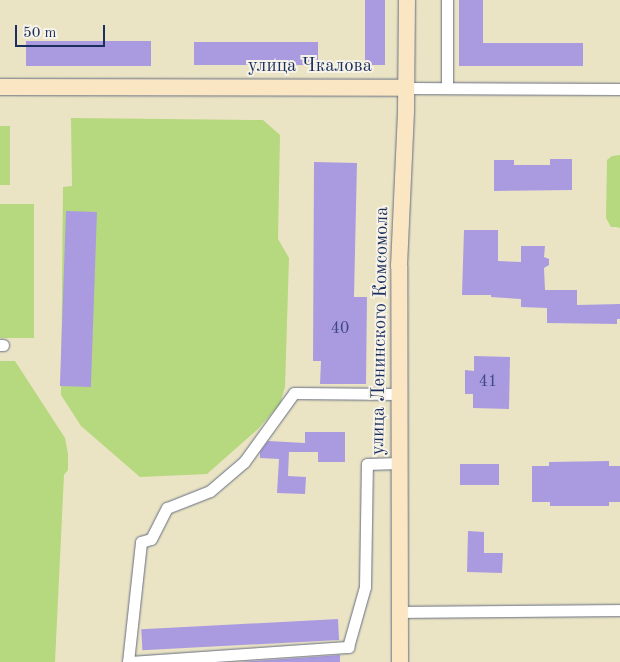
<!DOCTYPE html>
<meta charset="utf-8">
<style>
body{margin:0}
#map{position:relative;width:620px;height:662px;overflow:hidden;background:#ebe4c4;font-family:"Old Standard TT",serif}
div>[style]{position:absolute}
.green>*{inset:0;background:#b6d87f;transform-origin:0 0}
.building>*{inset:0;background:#aa9be1;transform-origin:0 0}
.roads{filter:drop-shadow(0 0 1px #646e82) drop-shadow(0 0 1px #646e82)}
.street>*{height:11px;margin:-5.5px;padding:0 5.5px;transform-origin:5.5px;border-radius:5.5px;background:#fff}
.secondary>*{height:16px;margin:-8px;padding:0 8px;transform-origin:8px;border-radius:8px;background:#fbe6c4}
span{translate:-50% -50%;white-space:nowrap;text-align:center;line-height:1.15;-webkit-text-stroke:4px #f7f3e8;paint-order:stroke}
.number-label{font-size:16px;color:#3f4a7f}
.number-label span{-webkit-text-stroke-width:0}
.street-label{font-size:19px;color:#1b2f5e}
.scale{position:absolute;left:15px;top:25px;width:90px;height:22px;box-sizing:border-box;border:2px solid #1b2f5e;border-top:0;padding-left:6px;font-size:15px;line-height:18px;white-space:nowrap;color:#1b2f5e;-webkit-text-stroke:4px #f7f3e8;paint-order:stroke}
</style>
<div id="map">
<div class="green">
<i style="clip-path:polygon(71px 118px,263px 120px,280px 135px,278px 239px,289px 258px,285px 387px,280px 404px,258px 429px,207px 474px,140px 477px,81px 426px,61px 395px,63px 187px,72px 186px)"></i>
<i style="left:0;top:126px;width:10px;height:59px"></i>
<i style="clip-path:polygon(620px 155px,620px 228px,616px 227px,611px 227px,606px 218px,607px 160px,612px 156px)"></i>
<i style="left:0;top:204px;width:34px;height:134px"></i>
<i style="clip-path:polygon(0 361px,15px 361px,65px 438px,68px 454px,68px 470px,64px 475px,55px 662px,0 662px)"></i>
</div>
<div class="building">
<i style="left:365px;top:0;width:20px;height:65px"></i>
<i style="clip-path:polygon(459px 0,483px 0,483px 43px,583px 43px,583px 66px,459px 66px)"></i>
<i style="left:26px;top:41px;width:125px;height:25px"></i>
<i style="left:194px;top:42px;width:124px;height:23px"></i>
<i style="clip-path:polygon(550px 159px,572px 159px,572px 190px,494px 191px,494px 160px,514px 160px,514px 165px,550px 165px)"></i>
<i style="clip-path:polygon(314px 162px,357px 163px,354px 297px,367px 297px,366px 384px,320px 384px,321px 361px,313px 361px)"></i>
<i style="left:66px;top:211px;width:31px;height:175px;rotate:2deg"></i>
<i style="clip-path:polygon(464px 230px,498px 230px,498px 261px,521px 262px,521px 246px,545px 246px,544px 257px,549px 259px,549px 265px,544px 268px,545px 290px,577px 290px,577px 305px,620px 304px,620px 319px,617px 319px,617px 324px,547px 323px,547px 308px,521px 307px,521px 299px,491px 297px,491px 295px,462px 295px)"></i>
<i style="clip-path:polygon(474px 356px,510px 357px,509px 409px,473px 408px,473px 394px,465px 394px,465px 370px,474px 371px)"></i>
<i style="clip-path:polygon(305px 432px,345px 432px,345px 462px,318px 462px,318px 452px,289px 452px,288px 476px,306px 477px,305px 494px,277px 493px,279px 459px,260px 458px,260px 452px,268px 441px,305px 443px)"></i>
<i style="clip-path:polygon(609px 461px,609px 466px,620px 466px,620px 502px,609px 502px,609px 506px,550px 506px,550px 502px,532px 502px,532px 466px,549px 466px,549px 462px)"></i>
<i style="left:460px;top:464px;width:39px;height:21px"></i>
<i style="clip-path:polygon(468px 531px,484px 532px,484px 553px,503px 553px,502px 573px,467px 572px)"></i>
<i style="left:338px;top:619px;width:21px;height:197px;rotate:87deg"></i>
<i style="clip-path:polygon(340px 655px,340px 662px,238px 662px)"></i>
</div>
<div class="roads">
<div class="street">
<i style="left:447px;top:0;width:88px;rotate:90deg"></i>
<i style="left:406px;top:88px;width:214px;rotate:0.3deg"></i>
<i style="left:0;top:345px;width:3px"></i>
<i style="left:400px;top:612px;width:220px;rotate:-0.5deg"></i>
<i style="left:128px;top:662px;width:121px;rotate:-83.8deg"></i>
<i style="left:141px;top:542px;width:10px;rotate:-17deg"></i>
<i style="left:151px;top:539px;width:35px;rotate:-63deg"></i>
<i style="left:167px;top:508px;width:46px;rotate:-21.6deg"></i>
<i style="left:210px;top:491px;width:45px;rotate:-40.5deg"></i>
<i style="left:244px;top:462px;width:85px;rotate:-54.1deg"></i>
<i style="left:294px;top:393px;width:106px;rotate:0.5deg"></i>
<i style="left:128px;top:662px;width:221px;rotate:-3.9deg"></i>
<i style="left:348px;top:647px;width:62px;rotate:-74.2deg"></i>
<i style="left:365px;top:587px;width:123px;rotate:-89.1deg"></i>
<i style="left:367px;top:464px;width:32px;rotate:-2deg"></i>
</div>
<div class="secondary">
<i style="left:0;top:87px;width:406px;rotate:0.1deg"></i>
<i style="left:400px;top:662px;width:396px;rotate:-90.1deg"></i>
<i style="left:399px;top:266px;width:155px;rotate:-87.4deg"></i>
<i style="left:406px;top:111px;width:111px;rotate:-89.5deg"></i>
</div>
</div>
<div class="number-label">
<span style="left:340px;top:329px">40</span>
<span style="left:488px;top:382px">41</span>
</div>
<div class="street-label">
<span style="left:310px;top:67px">улица Чкалова</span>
<span style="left:381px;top:331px;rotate:-89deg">улица Ленинского Комсомола</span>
</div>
<div class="scale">50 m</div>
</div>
